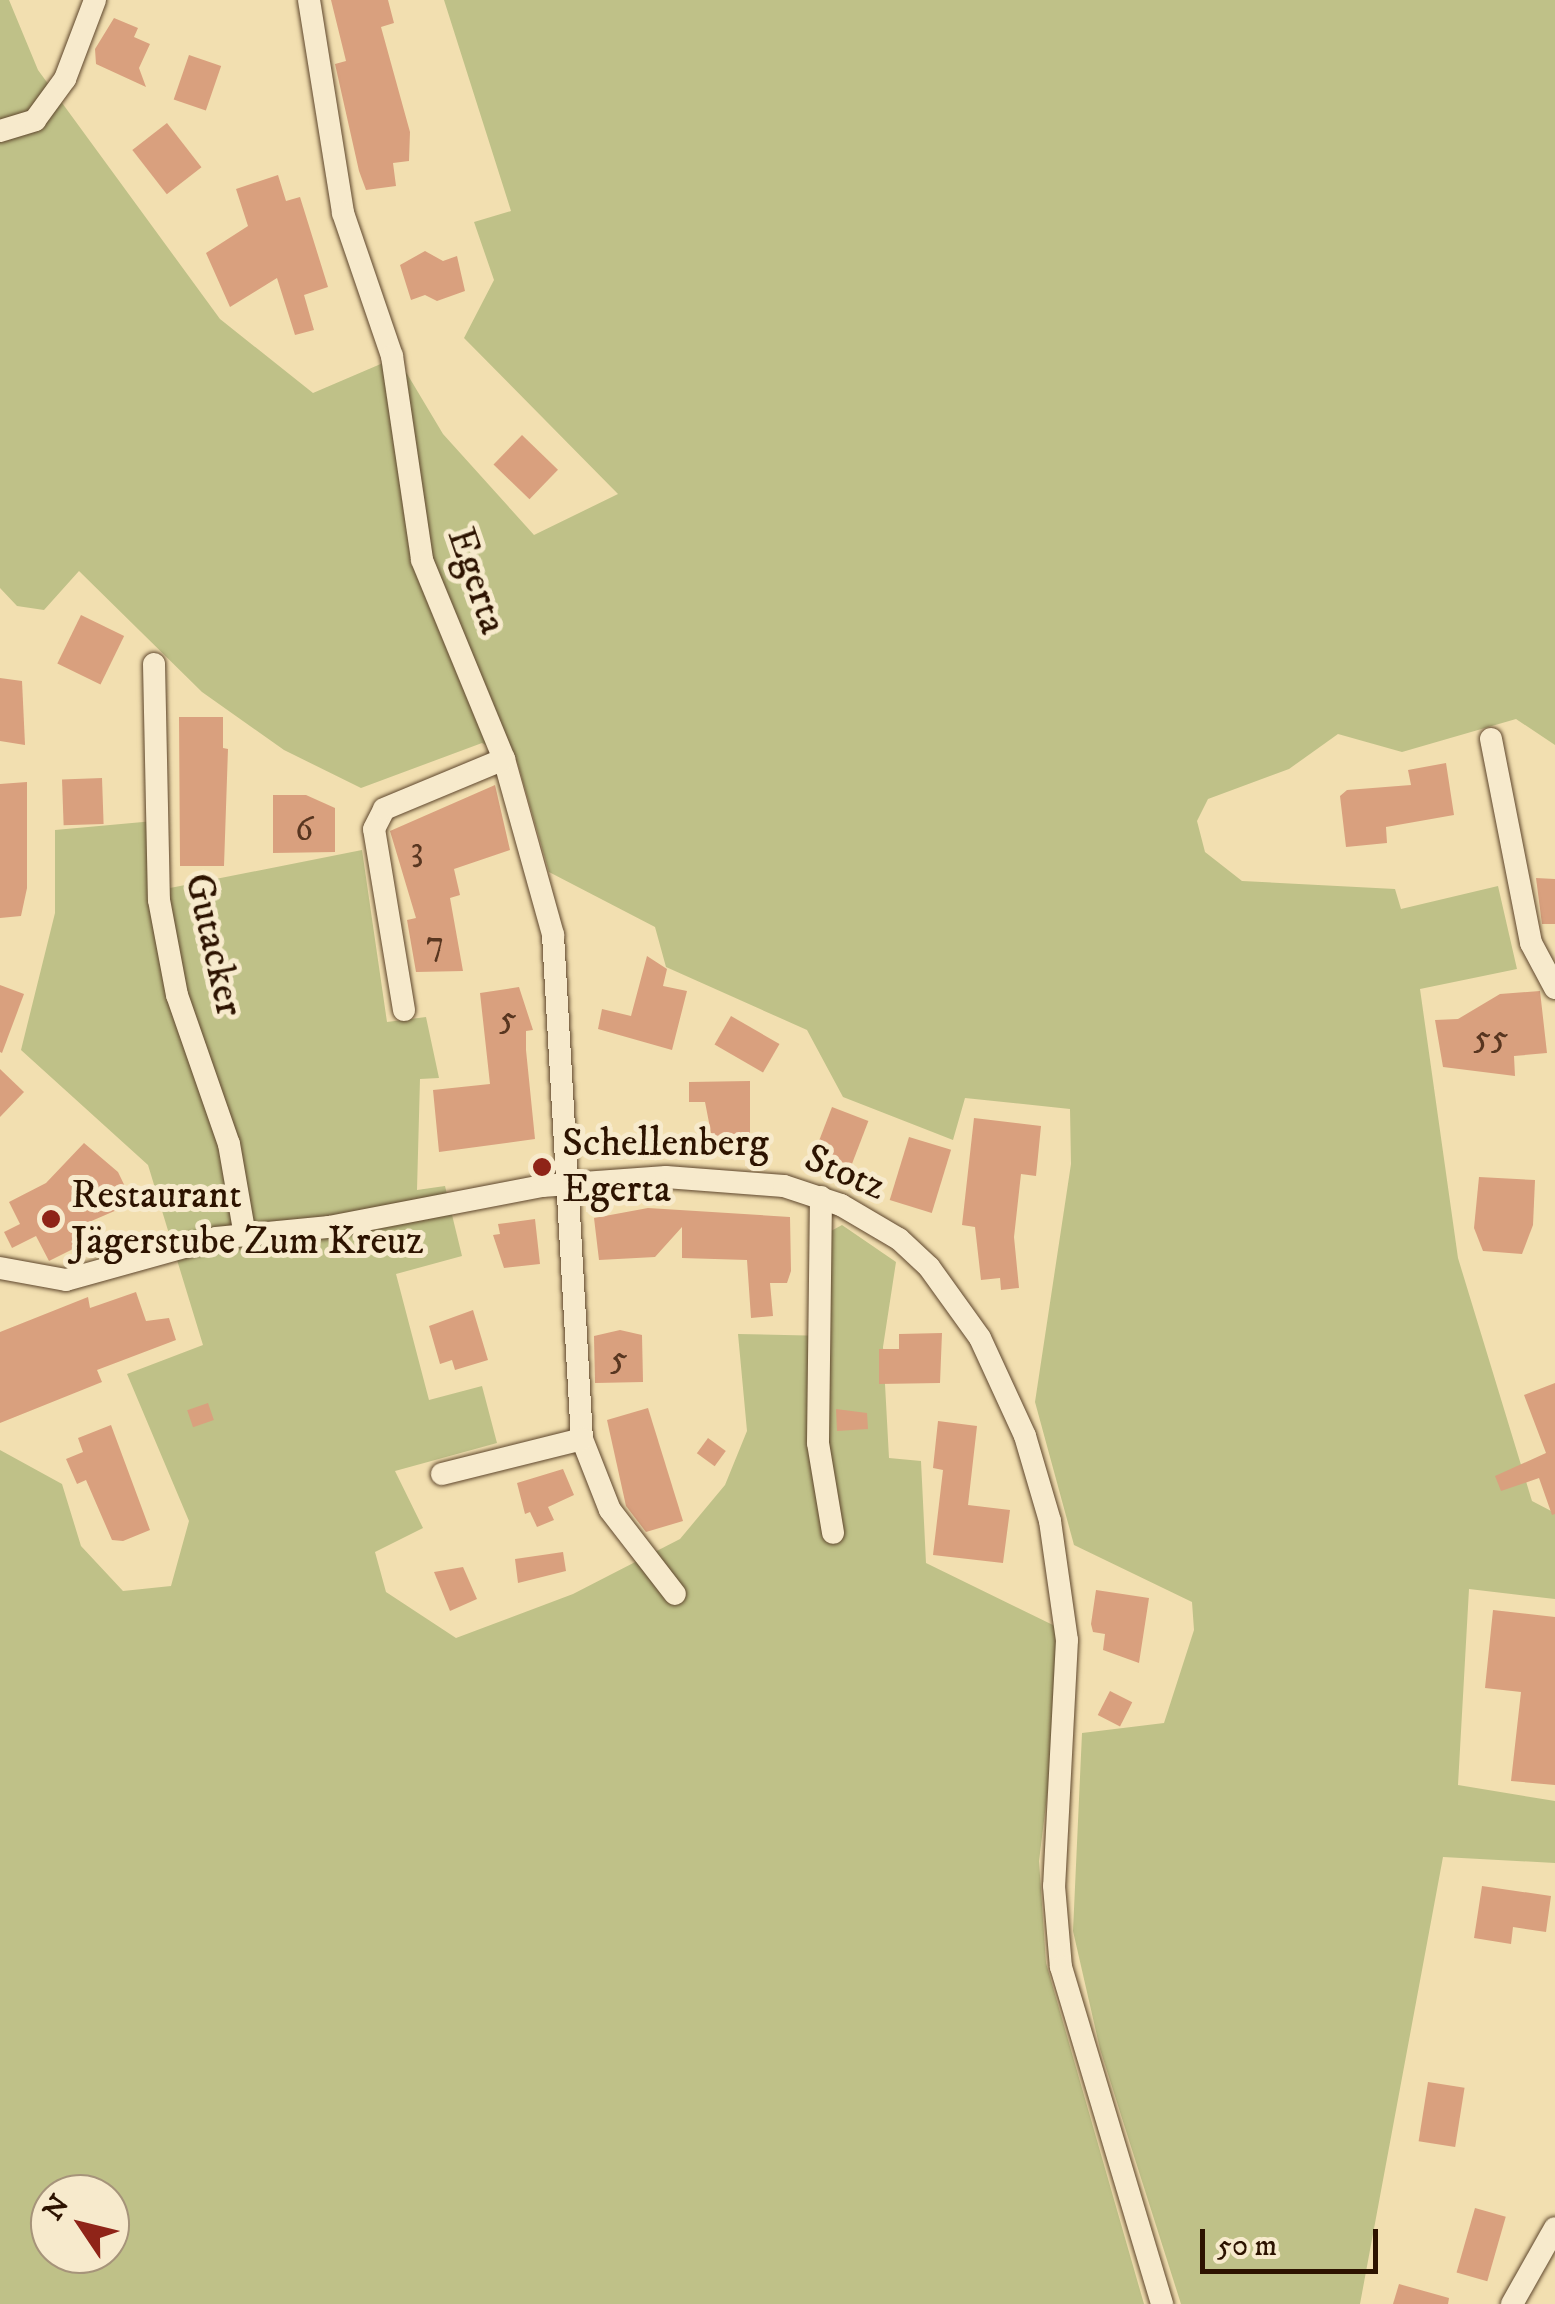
<!DOCTYPE html>
<meta charset="utf-8">
<style>
body{margin:0}
#map{position:relative;width:1555px;height:2304px;overflow:hidden;background:#f2dfb0;font-family:"IM FELL DW Pica",serif}
div>[style]{position:absolute}
.green>*{inset:0;background:#bfc188}
.building>*{inset:0;background:#d9a07e;transform-origin:0 0}
.roads{filter:drop-shadow(0 0 2px #5e462c) drop-shadow(0 0 2px #5e462c)}
.minor>*{height:22px;margin:-11px;padding:0 11px;transform-origin:11px;border-radius:11px;background:#f7eacc}
.dots>*{width:28px;height:28px;translate:-50% -50%;box-sizing:border-box;border:5px solid #f7eacc;border-radius:50%}
span{translate:-50% -50%;white-space:nowrap;text-align:center;line-height:1.15;-webkit-text-stroke:10px #f7eacc;paint-order:stroke}
.number-label{font-size:35px;color:#583620}
.number-label span{-webkit-text-stroke-width:0}
.street-label{font-size:40px;color:#2d1300}
.poi-label{font-size:40px;color:#2d1300}
.left{translate:0 -50%;text-align:left}
.north{position:absolute;left:30px;top:2174px;width:100px;height:100px;box-sizing:border-box;background:#f7eacc;border:2px solid #a6947a;border-radius:50%;rotate:305deg;font-size:28px;font-weight:700;line-height:40px;text-align:center;color:#2d1300}
.north::after{content:'';display:block;margin:auto;width:35px;height:45px;background:#8f2418;clip-path:polygon(50% 0,100% 100%,50% 72%,0 100%)}
.scale{position:absolute;left:1200px;top:2229px;width:178px;height:45px;box-sizing:border-box;border:5px solid #2d1300;border-top:0;padding-left:12px;font-size:30px;line-height:35px;white-space:nowrap;color:#2d1300;-webkit-text-stroke:8px #f7eacc;paint-order:stroke}
</style>
<div id="map">
<div class="green">
<i style="clip-path:polygon(0 0,9px 0,38px 70px,220px 319px,313px 393px,397px 357px,443px 434px,534px 535px,618px 494px,464px 338px,494px 280px,474px 222px,511px 211px,444px 0,1555px 0,1555px 745px,1516px 719px,1402px 752px,1338px 734px,1289px 769px,1208px 799px,1197px 821px,1205px 852px,1242px 881px,1395px 889px,1401px 909px,1498px 886px,1517px 969px,1420px 989px,1458px 1258px,1532px 1501px,1555px 1513px,1555px 1599px,1469px 1589px,1458px 1785px,1555px 1801px,1555px 1863px,1443px 1857px,1360px 2304px,1181px 2304px,1100px 2049px,1073px 1931px,1082px 1733px,1164px 1723px,1194px 1630px,1192px 1602px,1074px 1545px,1035px 1402px,1071px 1164px,1070px 1109px,965px 1098px,953px 1140px,843px 1097px,807px 1030px,666px 967px,655px 927px,549px 872px,517px 761px,482px 743px,361px 788px,284px 750px,202px 692px,79px 571px,44px 610px,17px 606px,0 588px)"></i>
<i style="clip-path:polygon(evenodd,165px 820px,170px 888px,362px 850px,387px 1022px,426px 1017px,439px 1078px,420px 1079px,417px 1190px,445px 1186px,462px 1256px,396px 1274px,429px 1400px,482px 1386px,497px 1443px,395px 1471px,423px 1528px,375px 1552px,386px 1592px,456px 1638px,573px 1594px,680px 1539px,725px 1485px,747px 1431px,738px 1334px,829px 1336px,831px 1231px,842px 1225px,896px 1262px,883px 1347px,889px 1458px,921px 1461px,926px 1563px,1055px 1626px,1059px 1699px,1039px 1861px,1046px 1963px,1144px 2304px,0 2304px,0 1450px,62px 1484px,81px 1546px,123px 1591px,171px 1586px,189px 1521px,127px 1374px,203px 1345px,148px 1165px,21px 1050px,55px 913px,55px 830px,165px 820px,50px 2194px,110px 2194px,110px 2254px,50px 2254px,50px 2194px)"></i>
</div>
<div class="building">
<i style="clip-path:polygon(331px 0,388px 0,394px 23px,381px 27px,410px 132px,409px 161px,393px 163px,396px 186px,366px 190px,359px 171px,335px 64px,346px 61px)"></i>
<i style="clip-path:polygon(114px 18px,138px 28px,134px 37px,150px 44px,139px 68px,146px 87px,96px 64px,95px 49px)"></i>
<i style="left:189px;top:55px;width:34px;height:47px;rotate:19deg"></i>
<i style="left:167px;top:123px;width:56px;height:44px;rotate:52deg"></i>
<i style="clip-path:polygon(278px 175px,286px 201px,300px 197px,328px 287px,304px 295px,314px 330px,295px 335px,277px 278px,230px 307px,206px 253px,248px 226px,236px 189px)"></i>
<i style="clip-path:polygon(425px 251px,443px 261px,457px 256px,465px 291px,437px 301px,425px 295px,411px 300px,400px 265px)"></i>
<i style="left:522px;top:435px;width:50px;height:41px;rotate:44deg"></i>
<i style="left:81px;top:615px;width:48px;height:54px;rotate:26deg"></i>
<i style="clip-path:polygon(0 678px,22px 681px,25px 745px,0 741px)"></i>
<i style="clip-path:polygon(179px 717px,223px 717px,223px 748px,228px 749px,224px 866px,180px 866px)"></i>
<i style="clip-path:polygon(1446px 763px,1454px 815px,1386px 827px,1387px 843px,1346px 847px,1340px 796px,1347px 790px,1411px 785px,1408px 770px)"></i>
<i style="left:102px;top:778px;width:46px;height:40px;rotate:88deg"></i>
<i style="clip-path:polygon(27px 782px,27px 888px,21px 916px,0 918px,0 784px)"></i>
<i style="clip-path:polygon(495px 785px,510px 850px,454px 869px,460px 895px,450px 898px,463px 971px,416px 972px,407px 920px,416px 918px,390px 831px)"></i>
<i style="clip-path:polygon(273px 795px,306px 795px,335px 808px,335px 852px,273px 853px)"></i>
<i style="clip-path:polygon(1536px 878px,1555px 879px,1555px 924px,1542px 924px)"></i>
<i style="clip-path:polygon(647px 956px,667px 969px,663px 986px,687px 991px,672px 1050px,598px 1029px,602px 1009px,631px 1016px)"></i>
<i style="clip-path:polygon(0 985px,24px 994px,2px 1053px,0 1052px)"></i>
<i style="clip-path:polygon(519px 987px,533px 1030px,526px 1031px,526px 1050px,535px 1139px,439px 1152px,433px 1090px,490px 1084px,480px 993px)"></i>
<i style="clip-path:polygon(1540px 991px,1547px 1053px,1514px 1056px,1515px 1076px,1443px 1067px,1435px 1020px,1458px 1019px,1500px 994px)"></i>
<i style="left:731px;top:1016px;width:56px;height:33px;rotate:30deg"></i>
<i style="clip-path:polygon(0 1069px,24px 1092px,0 1117px)"></i>
<i style="clip-path:polygon(750px 1081px,750px 1137px,712px 1138px,705px 1102px,689px 1102px,689px 1082px)"></i>
<i style="left:832px;top:1107px;width:39px;height:49px;rotate:21deg"></i>
<i style="clip-path:polygon(974px 1118px,1041px 1126px,1036px 1176px,1021px 1174px,1014px 1237px,1019px 1288px,1001px 1290px,1000px 1278px,981px 1280px,975px 1227px,962px 1225px)"></i>
<i style="left:909px;top:1137px;width:44px;height:66px;rotate:17deg"></i>
<i style="clip-path:polygon(84px 1143px,118px 1172px,133px 1203px,73px 1229px,81px 1245px,49px 1261px,36px 1236px,12px 1248px,4px 1232px,20px 1224px,9px 1202px,46px 1183px)"></i>
<i style="clip-path:polygon(1479px 1177px,1535px 1180px,1533px 1225px,1522px 1254px,1483px 1251px,1474px 1228px)"></i>
<i style="clip-path:polygon(648px 1208px,790px 1217px,791px 1271px,787px 1283px,770px 1283px,773px 1316px,751px 1318px,747px 1260px,682px 1258px,682px 1227px,655px 1257px,599px 1260px,594px 1218px)"></i>
<i style="clip-path:polygon(535px 1219px,540px 1264px,504px 1268px,493px 1235px,500px 1234px,498px 1224px)"></i>
<i style="clip-path:polygon(136px 1292px,146px 1321px,169px 1318px,176px 1340px,97px 1370px,102px 1382px,0 1423px,0 1332px,88px 1297px,90px 1308px)"></i>
<i style="clip-path:polygon(473px 1310px,488px 1360px,455px 1370px,452px 1360px,440px 1364px,429px 1326px)"></i>
<i style="clip-path:polygon(620px 1330px,642px 1335px,643px 1382px,595px 1383px,594px 1336px)"></i>
<i style="clip-path:polygon(942px 1333px,940px 1383px,879px 1384px,879px 1349px,899px 1349px,899px 1334px)"></i>
<i style="clip-path:polygon(1555px 1383px,1555px 1514px,1552px 1515px,1539px 1478px,1501px 1491px,1495px 1476px,1546px 1453px,1524px 1395px)"></i>
<i style="left:208px;top:1403px;width:18px;height:22px;rotate:71deg"></i>
<i style="clip-path:polygon(648px 1408px,683px 1521px,646px 1532px,626px 1506px,607px 1420px)"></i>
<i style="clip-path:polygon(836px 1409px,867px 1413px,868px 1429px,837px 1431px)"></i>
<i style="clip-path:polygon(938px 1421px,977px 1426px,968px 1505px,1010px 1510px,1003px 1563px,933px 1555px,943px 1470px,933px 1468px)"></i>
<i style="clip-path:polygon(111px 1425px,150px 1530px,123px 1541px,112px 1540px,86px 1480px,77px 1484px,66px 1459px,83px 1452px,78px 1438px)"></i>
<i style="left:708px;top:1438px;width:22px;height:19px;rotate:36deg"></i>
<i style="clip-path:polygon(563px 1469px,574px 1495px,548px 1507px,554px 1520px,537px 1527px,530px 1512px,525px 1514px,517px 1483px)"></i>
<i style="clip-path:polygon(563px 1552px,566px 1571px,518px 1583px,515px 1559px)"></i>
<i style="clip-path:polygon(463px 1567px,477px 1599px,450px 1611px,434px 1572px)"></i>
<i style="clip-path:polygon(1096px 1590px,1149px 1598px,1139px 1663px,1103px 1650px,1105px 1634px,1093px 1632px,1091px 1624px)"></i>
<i style="clip-path:polygon(1493px 1610px,1555px 1617px,1555px 1785px,1511px 1781px,1521px 1692px,1485px 1688px)"></i>
<i style="left:1110px;top:1691px;width:25px;height:27px;rotate:27deg"></i>
<i style="clip-path:polygon(1482px 1886px,1551px 1896px,1546px 1932px,1513px 1927px,1511px 1944px,1474px 1938px)"></i>
<i style="left:1428px;top:2082px;width:37px;height:60px;rotate:9deg"></i>
<i style="left:1475px;top:2208px;width:32px;height:67px;rotate:16deg"></i>
<i style="clip-path:polygon(1399px 2284px,1449px 2298px,1448px 2304px,1393px 2304px)"></i>
</div>
<div class="roads">
<div class="minor">
<i style="left:309px;top:0;width:216px;rotate:80.9deg"></i>
<i style="left:343px;top:213px;width:151px;rotate:71.1deg"></i>
<i style="left:392px;top:356px;width:206px;rotate:81.6deg"></i>
<i style="left:422px;top:560px;width:215px;rotate:67.6deg"></i>
<i style="left:504px;top:759px;width:183px;rotate:74.4deg"></i>
<i style="left:553px;top:935px;width:505px;rotate:86.71deg"></i>
<i style="left:582px;top:1439px;width:76px;rotate:68.5deg"></i>
<i style="left:610px;top:1510px;width:106px;rotate:52.3deg"></i>
<i style="left:0;top:131px;width:37px;rotate:-17deg"></i>
<i style="left:35px;top:120px;width:51px;rotate:-53.8deg"></i>
<i style="left:65px;top:79px;width:85px;rotate:-69.2deg"></i>
<i style="left:154px;top:664px;width:236px;rotate:88.8deg"></i>
<i style="left:159px;top:900px;width:97px;rotate:79.3deg"></i>
<i style="left:177px;top:995px;width:158px;rotate:70.8deg"></i>
<i style="left:229px;top:1144px;width:93px;rotate:80.1deg"></i>
<i style="left:1491px;top:739px;width:208px;rotate:78.9deg"></i>
<i style="left:1531px;top:943px;width:51px;rotate:61.9deg"></i>
<i style="left:404px;top:1010px;width:183px;rotate:-99.4deg"></i>
<i style="left:374px;top:829px;width:22px;rotate:-63deg"></i>
<i style="left:384px;top:809px;width:130px;rotate:-22.6deg"></i>
<i style="left:821px;top:1197px;width:246px;rotate:90.7deg"></i>
<i style="left:818px;top:1443px;width:91px;rotate:80.5deg"></i>
<i style="left:0;top:1268px;width:67px;rotate:10.3deg"></i>
<i style="left:66px;top:1280px;width:156px;rotate:-15.6deg"></i>
<i style="left:216px;top:1238px;width:114px;rotate:-5.6deg"></i>
<i style="left:329px;top:1227px;width:217px;rotate:-10.9deg"></i>
<i style="left:542px;top:1186px;width:124px;rotate:-4.2deg"></i>
<i style="left:666px;top:1177px;width:118px;rotate:4.4deg"></i>
<i style="left:784px;top:1186px;width:60px;rotate:18.4deg"></i>
<i style="left:841px;top:1205px;width:67px;rotate:30.4deg"></i>
<i style="left:899px;top:1239px;width:41px;rotate:43deg"></i>
<i style="left:929px;top:1267px;width:87px;rotate:54.3deg"></i>
<i style="left:980px;top:1338px;width:108px;rotate:65.3deg"></i>
<i style="left:1025px;top:1436px;width:89px;rotate:73.6deg"></i>
<i style="left:1050px;top:1521px;width:120px;rotate:81.9deg"></i>
<i style="left:1067px;top:1640px;width:246px;rotate:93deg"></i>
<i style="left:1054px;top:1886px;width:81px;rotate:85.1deg"></i>
<i style="left:1061px;top:1967px;width:352px;rotate:73.3deg"></i>
<i style="left:442px;top:1474px;width:144px;rotate:-14deg"></i>
<i style="left:1512px;top:2304px;width:87px;rotate:-60.5deg"></i>
</div>
</div>
<div class="dots">
<i style="left:542px;top:1167px;background:#8f2418"></i>
<i style="left:51px;top:1219px;background:#8f2418"></i>
</div>
<div class="number-label">
<span style="left:304px;top:830px">6</span>
<span style="left:417px;top:850px">3</span>
<span style="left:435px;top:944px">7</span>
<span style="left:508px;top:1019px">5</span>
<span style="left:1491px;top:1038px">55</span>
<span style="left:619px;top:1359px">5</span>
</div>
<div class="street-label">
<span style="left:476px;top:581px;rotate:71deg">Egerta</span>
<span style="left:213px;top:945px;rotate:77deg">Gutacker</span>
<span style="left:845px;top:1173px;rotate:23deg">Stotz</span>
</div>
<div class="poi-label">
<span class="left" style="left:562px;top:1167px">Schellenberg<br>Egerta</span>
<span class="left" style="left:71px;top:1219px">Restaurant<br>Jägerstube Zum Kreuz</span>
</div>
<div class="north">N</div>
<div class="scale">50 m</div>
</div>
